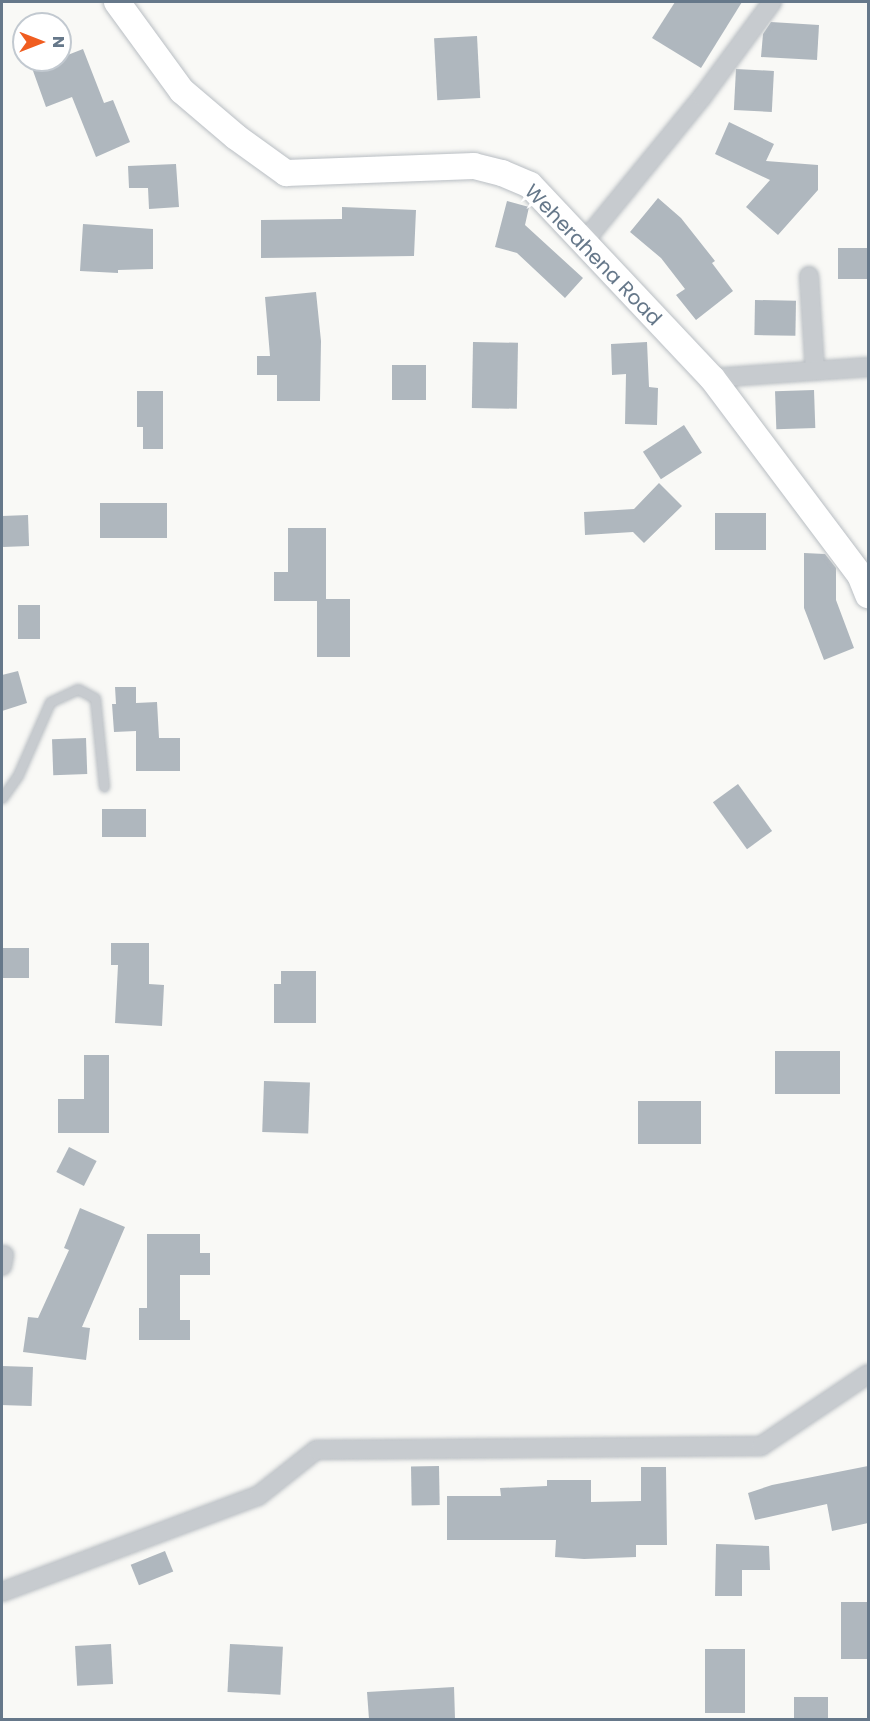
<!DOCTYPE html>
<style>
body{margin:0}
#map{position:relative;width:870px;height:1721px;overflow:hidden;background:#f9f9f6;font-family:Poppins,sans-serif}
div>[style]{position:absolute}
.building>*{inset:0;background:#afb7be;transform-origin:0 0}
.roads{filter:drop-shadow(0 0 2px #b9bec3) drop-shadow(0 0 2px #b9bec3)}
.lane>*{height:9px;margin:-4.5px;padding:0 4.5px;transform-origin:4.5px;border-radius:4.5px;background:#c7cbcf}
.street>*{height:18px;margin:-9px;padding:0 9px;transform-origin:9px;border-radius:9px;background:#c7cbcf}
.secondary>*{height:26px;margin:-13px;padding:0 13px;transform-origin:13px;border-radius:13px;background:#fff}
span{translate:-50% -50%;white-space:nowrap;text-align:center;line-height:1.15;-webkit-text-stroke:6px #fff;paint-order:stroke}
.street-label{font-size:20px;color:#66788a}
.frame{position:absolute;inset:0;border:3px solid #66788a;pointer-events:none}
.north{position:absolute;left:12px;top:12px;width:60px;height:60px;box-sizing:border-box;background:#fff;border:2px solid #c2c9d0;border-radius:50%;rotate:90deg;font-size:16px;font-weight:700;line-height:24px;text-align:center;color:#66788a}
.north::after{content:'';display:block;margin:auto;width:21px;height:27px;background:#f05d20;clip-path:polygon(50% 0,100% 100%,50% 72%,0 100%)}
</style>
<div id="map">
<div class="building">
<i style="clip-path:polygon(675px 2px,742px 2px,701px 68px,652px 38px)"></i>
<i style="clip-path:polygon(771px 22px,819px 25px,817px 60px,761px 57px,763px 34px)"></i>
<i style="left:477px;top:36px;width:62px;height:43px;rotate:87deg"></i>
<i style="clip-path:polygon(83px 49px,104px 103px,113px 100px,130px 142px,96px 157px,72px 97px,46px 107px,32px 68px,60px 60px,60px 58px)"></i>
<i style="left:736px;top:69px;width:38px;height:41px;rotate:3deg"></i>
<i style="clip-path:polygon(729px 122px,774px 144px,766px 161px,818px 165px,818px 190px,778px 235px,746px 207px,770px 180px,715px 154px)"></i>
<i style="clip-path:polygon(176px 164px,179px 207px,149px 209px,148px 188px,129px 188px,128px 166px)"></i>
<i style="clip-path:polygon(658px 198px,681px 218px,715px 261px,712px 263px,733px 291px,696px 320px,676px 295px,685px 289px,661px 258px,630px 232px)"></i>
<i style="clip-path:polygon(507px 201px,529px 207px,525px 225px,583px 278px,565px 298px,517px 253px,495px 247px)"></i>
<i style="clip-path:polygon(342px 207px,416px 210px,414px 256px,261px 258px,261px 220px,342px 219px)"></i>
<i style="clip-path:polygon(83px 224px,153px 229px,153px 269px,118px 270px,118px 273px,80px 271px)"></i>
<i style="left:868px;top:248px;width:31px;height:30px;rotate:90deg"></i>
<i style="clip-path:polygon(316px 292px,321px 341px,320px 401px,277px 401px,277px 375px,257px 375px,257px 356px,270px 356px,265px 297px)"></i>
<i style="left:755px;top:300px;width:41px;height:35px;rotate:1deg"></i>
<i style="left:473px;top:342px;width:45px;height:66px;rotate:1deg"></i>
<i style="clip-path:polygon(647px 342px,649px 387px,658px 388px,657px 425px,625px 424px,626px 374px,612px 375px,611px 344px)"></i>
<i style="left:392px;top:365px;width:34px;height:35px"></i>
<i style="left:814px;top:390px;width:38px;height:39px;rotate:88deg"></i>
<i style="clip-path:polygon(137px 391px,163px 391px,163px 449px,143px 449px,143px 427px,137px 427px)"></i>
<i style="left:684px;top:425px;width:33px;height:49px;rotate:57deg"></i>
<i style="clip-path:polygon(659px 483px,682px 506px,644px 543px,633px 532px,585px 535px,584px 512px,634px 509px)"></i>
<i style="left:100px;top:503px;width:67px;height:35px"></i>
<i style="left:766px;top:513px;width:37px;height:51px;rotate:90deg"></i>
<i style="left:28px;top:515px;width:31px;height:26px;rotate:88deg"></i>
<i style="clip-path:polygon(288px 528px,326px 528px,326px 599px,350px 599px,350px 657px,317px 657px,317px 601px,274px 601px,274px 572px,288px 572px)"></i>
<i style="clip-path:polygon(804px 553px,825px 554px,836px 568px,836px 600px,854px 648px,824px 660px,804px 608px)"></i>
<i style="left:18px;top:605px;width:22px;height:34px"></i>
<i style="clip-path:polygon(18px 671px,27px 703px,2px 711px,2px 675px)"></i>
<i style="clip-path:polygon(115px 687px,136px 687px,136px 703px,157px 702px,159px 738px,180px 738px,180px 771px,136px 771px,136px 731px,114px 732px,112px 704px,116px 704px)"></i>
<i style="left:86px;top:738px;width:36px;height:34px;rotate:88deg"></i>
<i style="left:738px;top:784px;width:58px;height:31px;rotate:54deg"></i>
<i style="left:102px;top:809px;width:44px;height:28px"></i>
<i style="clip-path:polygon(111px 943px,149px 943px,149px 984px,164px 985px,162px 1026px,115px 1023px,118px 965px,111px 965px)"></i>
<i style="left:2px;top:948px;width:27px;height:30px"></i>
<i style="clip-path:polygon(281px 971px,316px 971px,316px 1023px,274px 1023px,274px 984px,281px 984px)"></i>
<i style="left:775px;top:1051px;width:65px;height:43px"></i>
<i style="clip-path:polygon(84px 1055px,109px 1055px,109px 1133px,58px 1133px,58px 1099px,84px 1099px)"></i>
<i style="left:264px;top:1081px;width:46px;height:51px;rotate:2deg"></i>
<i style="left:638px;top:1101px;width:63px;height:43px"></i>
<i style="left:69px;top:1147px;width:31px;height:28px;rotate:27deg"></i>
<i style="clip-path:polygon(80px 1208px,125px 1227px,82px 1327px,90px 1328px,86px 1360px,23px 1352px,28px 1317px,38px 1318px,69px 1250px,64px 1248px)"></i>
<i style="clip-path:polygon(147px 1234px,200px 1234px,200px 1253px,210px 1253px,210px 1275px,180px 1275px,180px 1320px,190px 1320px,190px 1340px,139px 1340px,139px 1308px,147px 1308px)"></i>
<i style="left:2px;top:1366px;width:31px;height:39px;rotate:2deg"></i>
<i style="left:439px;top:1466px;width:39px;height:28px;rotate:89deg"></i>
<i style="clip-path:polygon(868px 1466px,868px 1523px,832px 1531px,827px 1504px,755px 1520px,748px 1493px,772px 1485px)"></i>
<i style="clip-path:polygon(641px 1467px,666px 1467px,667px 1545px,636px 1545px,636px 1557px,584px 1559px,555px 1557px,556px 1540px,447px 1540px,447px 1496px,501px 1496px,500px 1488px,547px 1486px,547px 1480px,591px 1480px,591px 1502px,641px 1501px)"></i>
<i style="clip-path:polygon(716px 1544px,769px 1546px,770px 1570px,742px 1570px,742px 1596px,715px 1596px)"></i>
<i style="left:165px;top:1551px;width:22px;height:37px;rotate:68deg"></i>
<i style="left:841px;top:1602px;width:27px;height:57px"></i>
<i style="left:111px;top:1644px;width:40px;height:36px;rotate:87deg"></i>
<i style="left:230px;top:1644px;width:53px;height:48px;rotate:3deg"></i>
<i style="left:705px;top:1649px;width:40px;height:64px"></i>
<i style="clip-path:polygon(454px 1687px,455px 1719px,369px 1719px,367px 1692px)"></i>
<i style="left:828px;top:1697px;width:22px;height:34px;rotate:90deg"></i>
</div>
<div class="roads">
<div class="lane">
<i style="left:2px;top:798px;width:28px;rotate:-55deg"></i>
<i style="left:18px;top:775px;width:80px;rotate:-66.3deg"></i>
<i style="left:50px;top:702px;width:31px;rotate:-25deg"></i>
<i style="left:78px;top:689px;width:19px;rotate:28deg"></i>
<i style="left:95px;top:698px;width:89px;rotate:84.2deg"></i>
</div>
<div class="street">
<i style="left:583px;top:243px;width:188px;rotate:-50.8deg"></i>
<i style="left:702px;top:97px;width:118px;rotate:-53.6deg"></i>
<i style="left:809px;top:276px;width:95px;rotate:86.4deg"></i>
<i style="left:712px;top:378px;width:156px;rotate:-4deg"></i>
<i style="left:2px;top:1255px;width:2px"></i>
<i style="left:4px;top:1255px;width:11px;rotate:100deg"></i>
<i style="left:2px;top:1592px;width:273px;rotate:-20.6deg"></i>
<i style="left:258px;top:1496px;width:74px;rotate:-38.4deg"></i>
<i style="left:316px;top:1450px;width:445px;rotate:-0.5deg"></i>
<i style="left:761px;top:1446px;width:129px;rotate:-33.9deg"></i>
</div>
<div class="secondary">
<i style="left:117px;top:2px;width:110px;rotate:53.9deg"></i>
<i style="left:182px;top:91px;width:71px;rotate:40.4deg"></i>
<i style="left:236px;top:137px;width:62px;rotate:35.8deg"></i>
<i style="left:286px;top:173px;width:188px;rotate:-2.1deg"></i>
<i style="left:474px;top:166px;width:29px;rotate:14deg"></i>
<i style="left:502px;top:173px;width:30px;rotate:23deg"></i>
<i style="left:530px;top:185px;width:265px;rotate:46.7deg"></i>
<i style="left:712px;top:378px;width:246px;rotate:53.1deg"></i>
<i style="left:860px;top:575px;width:22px;rotate:68deg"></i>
</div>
</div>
<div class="street-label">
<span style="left:593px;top:255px;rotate:46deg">Weherahena Road</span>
</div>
<div class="frame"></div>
<div class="north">N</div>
</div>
